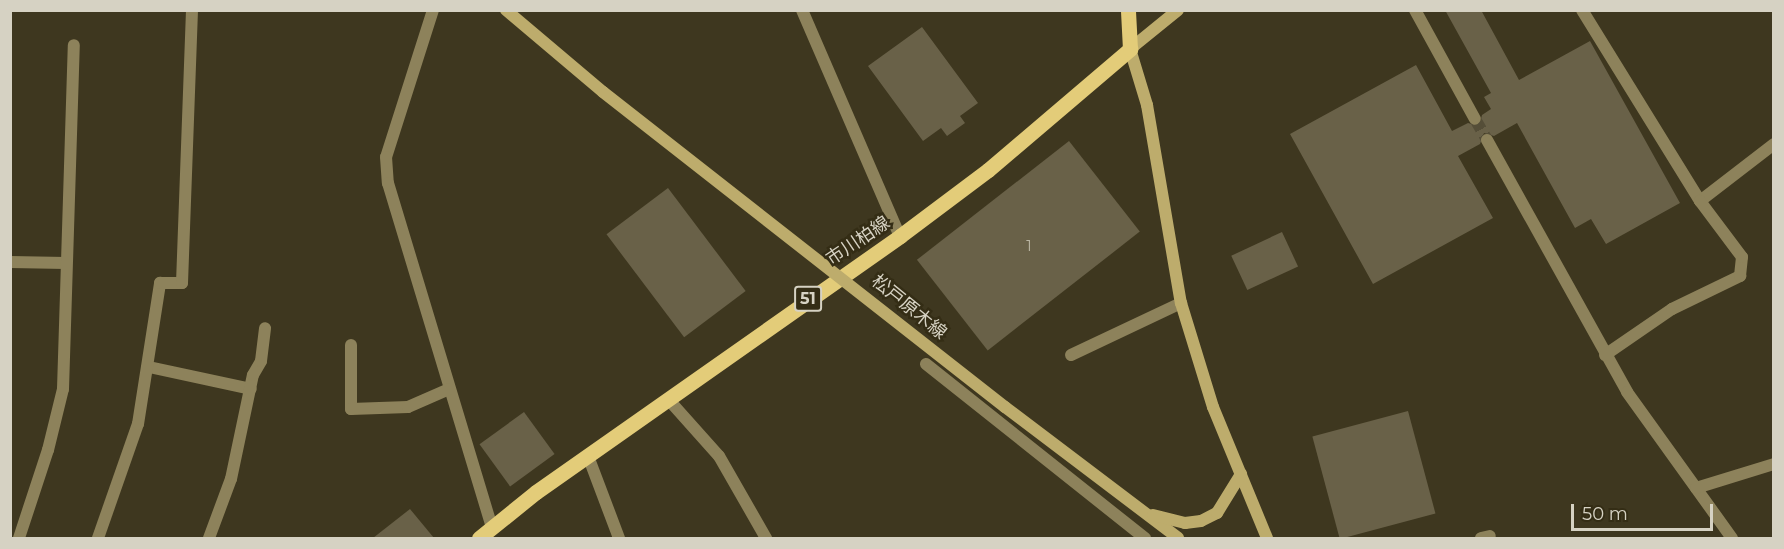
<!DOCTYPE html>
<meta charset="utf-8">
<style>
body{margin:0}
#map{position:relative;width:1784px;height:549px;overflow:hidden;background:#3e371f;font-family:Montserrat,"Noto Sans JP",sans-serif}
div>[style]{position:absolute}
.building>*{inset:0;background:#696148;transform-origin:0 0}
.street-tunnel>*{height:12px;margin-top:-6px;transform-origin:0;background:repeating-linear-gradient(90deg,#554e38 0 12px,transparent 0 18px)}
.street>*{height:12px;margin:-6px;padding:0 6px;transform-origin:6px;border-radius:6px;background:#8d825b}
.secondary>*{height:12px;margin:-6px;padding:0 6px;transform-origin:6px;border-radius:6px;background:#bdac6c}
.primary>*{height:15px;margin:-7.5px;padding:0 7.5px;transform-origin:7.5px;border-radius:7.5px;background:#e3cc79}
.secondary-bridge>*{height:12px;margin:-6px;padding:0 6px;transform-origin:6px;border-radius:6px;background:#bdac6c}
span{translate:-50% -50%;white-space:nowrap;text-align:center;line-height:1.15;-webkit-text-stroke:5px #342d15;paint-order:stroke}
.number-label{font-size:15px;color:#bbb6a4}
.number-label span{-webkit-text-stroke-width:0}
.shield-label span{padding:2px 4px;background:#342d15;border:2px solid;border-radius:4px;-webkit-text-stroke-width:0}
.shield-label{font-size:16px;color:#d6d2c3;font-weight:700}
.street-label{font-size:18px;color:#d6d2c3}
.frame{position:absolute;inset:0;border:12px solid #d6d2c3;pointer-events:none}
.scale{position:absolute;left:1571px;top:504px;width:142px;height:27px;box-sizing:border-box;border:3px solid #d6d2c3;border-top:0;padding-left:8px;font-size:18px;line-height:21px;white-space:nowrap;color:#d6d2c3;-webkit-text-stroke:4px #342d15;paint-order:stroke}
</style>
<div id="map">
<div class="building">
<i style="clip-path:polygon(1445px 10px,1481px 10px,1519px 80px,1590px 41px,1680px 203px,1606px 244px,1591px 219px,1575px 228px,1517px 123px,1494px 136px,1484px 133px,1480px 144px,1458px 156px,1493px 218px,1373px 284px,1290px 134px,1416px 65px,1452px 131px,1468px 123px,1479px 126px,1482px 115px,1491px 109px,1484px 97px,1491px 93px)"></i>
<i style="clip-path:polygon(922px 27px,978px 103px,960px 116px,965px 123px,947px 136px,941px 128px,923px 141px,868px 66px)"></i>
<i style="left:1069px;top:141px;width:115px;height:193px;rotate:52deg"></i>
<i style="left:668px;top:188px;width:129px;height:77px;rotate:53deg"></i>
<i style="left:1282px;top:232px;width:38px;height:56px;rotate:65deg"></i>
<i style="left:1408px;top:411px;width:106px;height:99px;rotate:75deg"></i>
<i style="left:524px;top:412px;width:52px;height:55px;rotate:54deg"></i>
<i style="clip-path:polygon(410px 509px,434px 538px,373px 538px)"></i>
</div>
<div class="street-tunnel">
<i style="left:1475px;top:119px;width:24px;rotate:60deg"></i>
</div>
<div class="street">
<i style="left:433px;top:10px;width:154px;rotate:107.7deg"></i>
<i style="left:386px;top:157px;width:26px;rotate:86deg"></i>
<i style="left:388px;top:183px;width:359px;rotate:73.2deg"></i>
<i style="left:802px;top:10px;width:246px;rotate:66.6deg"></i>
<i style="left:1415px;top:10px;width:124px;rotate:61.2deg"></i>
<i style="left:1582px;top:10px;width:225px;rotate:58.3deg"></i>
<i style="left:1700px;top:201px;width:93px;rotate:-37.6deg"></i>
<i style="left:1487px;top:140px;width:288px;rotate:60.9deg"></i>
<i style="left:1627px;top:392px;width:180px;rotate:54.3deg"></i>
<i style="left:10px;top:262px;width:56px;rotate:1deg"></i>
<i style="left:351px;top:345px;width:64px;rotate:90deg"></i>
<i style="left:351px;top:409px;width:57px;rotate:-2deg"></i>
<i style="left:408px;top:407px;width:45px;rotate:-23.7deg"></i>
<i style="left:1071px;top:355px;width:122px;rotate:-25.3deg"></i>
<i style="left:1605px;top:355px;width:81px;rotate:-34.5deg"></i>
<i style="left:1672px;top:309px;width:76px;rotate:-25.9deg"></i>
<i style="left:1740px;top:276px;width:19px;rotate:-84deg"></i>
<i style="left:1742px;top:257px;width:70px;rotate:-126.9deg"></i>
<i style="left:926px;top:364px;width:280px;rotate:38.5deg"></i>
<i style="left:149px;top:367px;width:104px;rotate:12.2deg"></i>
<i style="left:668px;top:399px;width:76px;rotate:48.2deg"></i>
<i style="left:719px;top:456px;width:95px;rotate:60.2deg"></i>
<i style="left:588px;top:456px;width:88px;rotate:69.3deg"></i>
<i style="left:1696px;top:488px;width:82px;rotate:-17.1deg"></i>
<i style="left:19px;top:538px;width:93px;rotate:-71.8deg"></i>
<i style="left:48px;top:450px;width:63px;rotate:-76.2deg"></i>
<i style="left:63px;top:389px;width:344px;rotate:-88.2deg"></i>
<i style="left:98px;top:538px;width:121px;rotate:-70.7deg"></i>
<i style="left:138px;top:424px;width:143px;rotate:-81.1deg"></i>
<i style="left:160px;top:283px;width:22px"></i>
<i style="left:182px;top:283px;width:273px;rotate:-87.9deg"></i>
<i style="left:209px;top:538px;width:63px;rotate:-69.6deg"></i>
<i style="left:231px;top:479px;width:106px;rotate:-78.1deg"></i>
<i style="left:253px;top:375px;width:16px;rotate:-60deg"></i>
<i style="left:261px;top:361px;width:33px;rotate:-83deg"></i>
<i style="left:1481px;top:538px;width:9px;rotate:-13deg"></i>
</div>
<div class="secondary">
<i style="left:1178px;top:10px;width:62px;rotate:140.9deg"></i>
<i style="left:1130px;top:49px;width:59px;rotate:73.1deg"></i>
<i style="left:1147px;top:105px;width:201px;rotate:80.3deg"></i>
<i style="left:1181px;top:303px;width:109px;rotate:72.9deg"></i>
<i style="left:1213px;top:407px;width:142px;rotate:67.6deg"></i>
<i style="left:1005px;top:407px;width:217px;rotate:37.1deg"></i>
<i style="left:1153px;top:515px;width:33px;rotate:14deg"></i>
<i style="left:1185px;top:523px;width:16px;rotate:-7deg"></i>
<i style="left:1201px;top:521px;width:18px;rotate:-27deg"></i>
<i style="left:1217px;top:513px;width:46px;rotate:-58.4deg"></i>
</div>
<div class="primary">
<i style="left:479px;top:538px;width:73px;rotate:-38.9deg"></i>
<i style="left:536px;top:492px;width:445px;rotate:-35.1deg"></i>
<i style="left:900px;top:236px;width:110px;rotate:-36.9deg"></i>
<i style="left:988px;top:170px;width:187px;rotate:-40.4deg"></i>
<i style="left:1130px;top:49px;width:39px;rotate:-93deg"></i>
</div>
<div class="secondary-bridge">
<i style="left:506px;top:10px;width:127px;rotate:40.2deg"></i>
<i style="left:603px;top:92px;width:511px;rotate:38.08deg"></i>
</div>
<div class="number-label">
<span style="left:1029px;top:246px">1</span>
</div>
<div class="shield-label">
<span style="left:808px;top:299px">51</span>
</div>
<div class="street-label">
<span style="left:858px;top:241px;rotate:-34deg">市川柏線</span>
<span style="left:909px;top:307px;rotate:39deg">松戸原木線</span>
</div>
<div class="frame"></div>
<div class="scale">50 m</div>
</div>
